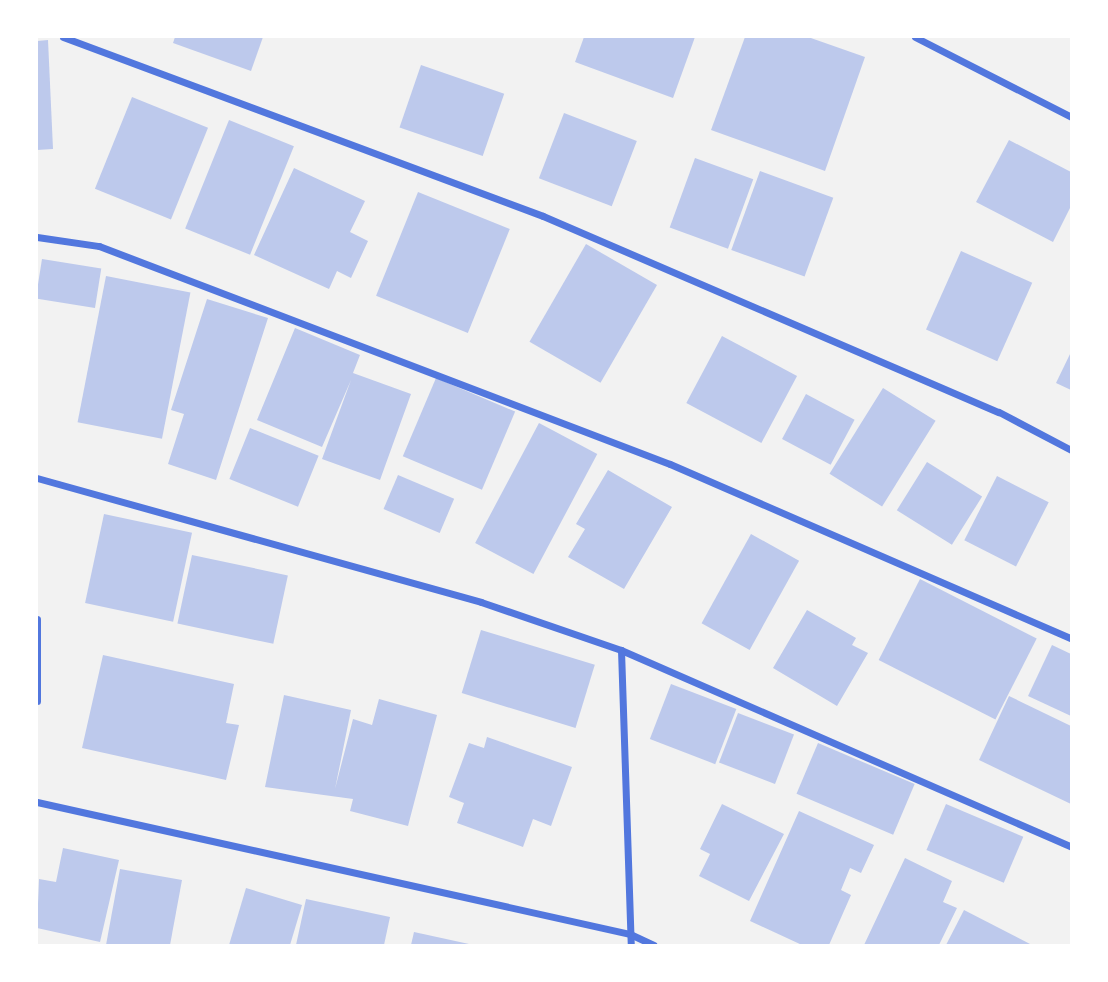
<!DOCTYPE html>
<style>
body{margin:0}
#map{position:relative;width:1108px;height:982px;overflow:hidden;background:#f2f2f2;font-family:Commissioner,sans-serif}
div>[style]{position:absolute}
.building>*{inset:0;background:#bdc9ec;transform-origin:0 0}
.minor>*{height:7px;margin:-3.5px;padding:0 3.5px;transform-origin:3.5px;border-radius:3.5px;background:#5277de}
span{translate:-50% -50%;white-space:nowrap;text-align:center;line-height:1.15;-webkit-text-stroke:7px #fff;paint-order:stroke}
.frame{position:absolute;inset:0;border:38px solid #fff;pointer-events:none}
</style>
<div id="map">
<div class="building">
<i style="clip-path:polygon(175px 37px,263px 37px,251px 71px,173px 43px)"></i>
<i style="clip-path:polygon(584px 37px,695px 37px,673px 98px,575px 62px)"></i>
<i style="clip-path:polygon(745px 37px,808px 37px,865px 57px,825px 171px,711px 130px)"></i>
<i style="clip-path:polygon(48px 40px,53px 149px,37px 150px,37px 41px)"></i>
<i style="left:421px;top:65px;width:88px;height:66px;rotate:19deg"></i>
<i style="left:132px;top:97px;width:82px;height:99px;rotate:22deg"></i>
<i style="left:564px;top:113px;width:78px;height:70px;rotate:21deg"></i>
<i style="left:229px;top:120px;width:70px;height:117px;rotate:22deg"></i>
<i style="clip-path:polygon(1009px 140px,1071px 172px,1071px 206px,1053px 242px,976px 202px)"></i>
<i style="left:695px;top:158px;width:62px;height:74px;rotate:20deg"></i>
<i style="clip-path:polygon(294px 168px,365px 201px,350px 232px,368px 241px,351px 278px,337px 271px,329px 289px,254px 255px)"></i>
<i style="left:760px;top:171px;width:78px;height:84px;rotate:20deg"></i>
<i style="left:418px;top:192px;width:99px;height:112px;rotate:22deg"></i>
<i style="left:586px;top:244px;width:82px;height:113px;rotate:30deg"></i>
<i style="left:961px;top:251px;width:78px;height:86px;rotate:24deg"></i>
<i style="left:42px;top:259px;width:60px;height:40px;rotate:9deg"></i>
<i style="left:106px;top:276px;width:86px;height:149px;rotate:11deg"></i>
<i style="clip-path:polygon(207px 299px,268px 318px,216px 480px,168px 464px,184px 414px,171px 410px)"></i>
<i style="clip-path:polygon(295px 328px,360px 355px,353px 373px,411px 394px,380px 480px,322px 459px,351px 380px,322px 447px,257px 420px)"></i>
<i style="left:722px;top:336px;width:85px;height:76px;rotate:28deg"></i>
<i style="clip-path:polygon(1071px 352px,1071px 390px,1056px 383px)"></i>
<i style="left:436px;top:378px;width:86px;height:85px;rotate:23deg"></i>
<i style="left:883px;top:388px;width:62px;height:101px;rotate:32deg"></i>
<i style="left:806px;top:394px;width:55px;height:51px;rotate:28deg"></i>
<i style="left:539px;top:423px;width:66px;height:136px;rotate:28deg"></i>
<i style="left:250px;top:428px;width:74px;height:55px;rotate:22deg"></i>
<i style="left:927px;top:462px;width:65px;height:57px;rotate:32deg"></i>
<i style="clip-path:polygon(608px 470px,672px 507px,624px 589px,568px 557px,585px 529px,576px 524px)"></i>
<i style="left:398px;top:475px;width:61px;height:37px;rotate:23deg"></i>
<i style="left:997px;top:476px;width:58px;height:72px;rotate:27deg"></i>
<i style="left:104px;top:514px;width:90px;height:91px;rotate:12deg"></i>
<i style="left:751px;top:534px;width:55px;height:102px;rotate:29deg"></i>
<i style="left:192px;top:555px;width:98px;height:70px;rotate:12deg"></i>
<i style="left:920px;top:579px;width:131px;height:91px;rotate:27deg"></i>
<i style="clip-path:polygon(807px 610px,856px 638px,852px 645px,868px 653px,837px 706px,773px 668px)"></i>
<i style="left:481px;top:630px;width:119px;height:66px;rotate:17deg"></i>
<i style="clip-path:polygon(1052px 645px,1071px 654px,1071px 716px,1028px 696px)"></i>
<i style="clip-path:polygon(103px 655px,234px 684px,226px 723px,239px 725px,226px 780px,82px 748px)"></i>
<i style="left:671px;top:684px;width:70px;height:59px;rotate:21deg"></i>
<i style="clip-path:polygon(284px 695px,351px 710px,335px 789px,353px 719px,372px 725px,379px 699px,437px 715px,408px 826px,350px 811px,353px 799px,265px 787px)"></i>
<i style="clip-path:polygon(1009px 696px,1071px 726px,1071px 804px,979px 760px)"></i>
<i style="left:738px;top:713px;width:60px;height:53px;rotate:21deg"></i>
<i style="clip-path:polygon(487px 737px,572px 767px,551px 826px,533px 819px,523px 847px,457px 823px,464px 803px,449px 797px,469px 743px,484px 748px)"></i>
<i style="left:818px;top:743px;width:105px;height:55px;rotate:23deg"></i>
<i style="clip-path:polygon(722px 804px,784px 834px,749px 901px,699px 876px,710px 854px,700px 849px)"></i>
<i style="left:946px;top:804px;width:84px;height:50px;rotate:23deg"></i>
<i style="clip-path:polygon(799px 811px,874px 845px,861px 873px,850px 868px,841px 890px,851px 895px,829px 945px,802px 945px,750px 921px)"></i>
<i style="clip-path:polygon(63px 848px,119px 860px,100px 942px,37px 928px,39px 879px,56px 882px)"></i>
<i style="clip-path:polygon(905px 858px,952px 881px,943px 902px,957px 908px,939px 945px,864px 945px)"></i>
<i style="clip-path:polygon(120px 869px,182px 880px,170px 945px,106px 945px)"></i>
<i style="clip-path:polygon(246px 888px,302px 905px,290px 945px,229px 945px)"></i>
<i style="clip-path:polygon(306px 899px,390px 917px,384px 945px,296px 945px)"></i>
<i style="clip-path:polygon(964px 910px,1032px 945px,946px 945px)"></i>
<i style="clip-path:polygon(414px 932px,469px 944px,469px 945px,411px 945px)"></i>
</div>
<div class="minor">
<i style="left:63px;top:37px;width:512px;rotate:20.45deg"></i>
<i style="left:543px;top:216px;width:496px;rotate:23.3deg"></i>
<i style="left:999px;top:412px;width:81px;rotate:27.8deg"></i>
<i style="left:915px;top:37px;width:175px;rotate:27.1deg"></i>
<i style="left:37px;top:237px;width:63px;rotate:8.3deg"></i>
<i style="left:99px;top:246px;width:611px;rotate:20.9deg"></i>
<i style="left:670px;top:464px;width:437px;rotate:23.5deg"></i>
<i style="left:37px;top:478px;width:461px;rotate:15.6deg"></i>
<i style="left:481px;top:602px;width:148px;rotate:18.9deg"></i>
<i style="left:621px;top:650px;width:491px;rotate:23.6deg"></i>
<i style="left:37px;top:619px;width:82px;rotate:90deg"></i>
<i style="left:621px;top:650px;width:295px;rotate:88.1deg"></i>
<i style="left:37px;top:802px;width:608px;rotate:12.55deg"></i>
<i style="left:630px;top:934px;width:26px;rotate:25deg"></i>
</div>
<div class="frame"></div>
</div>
